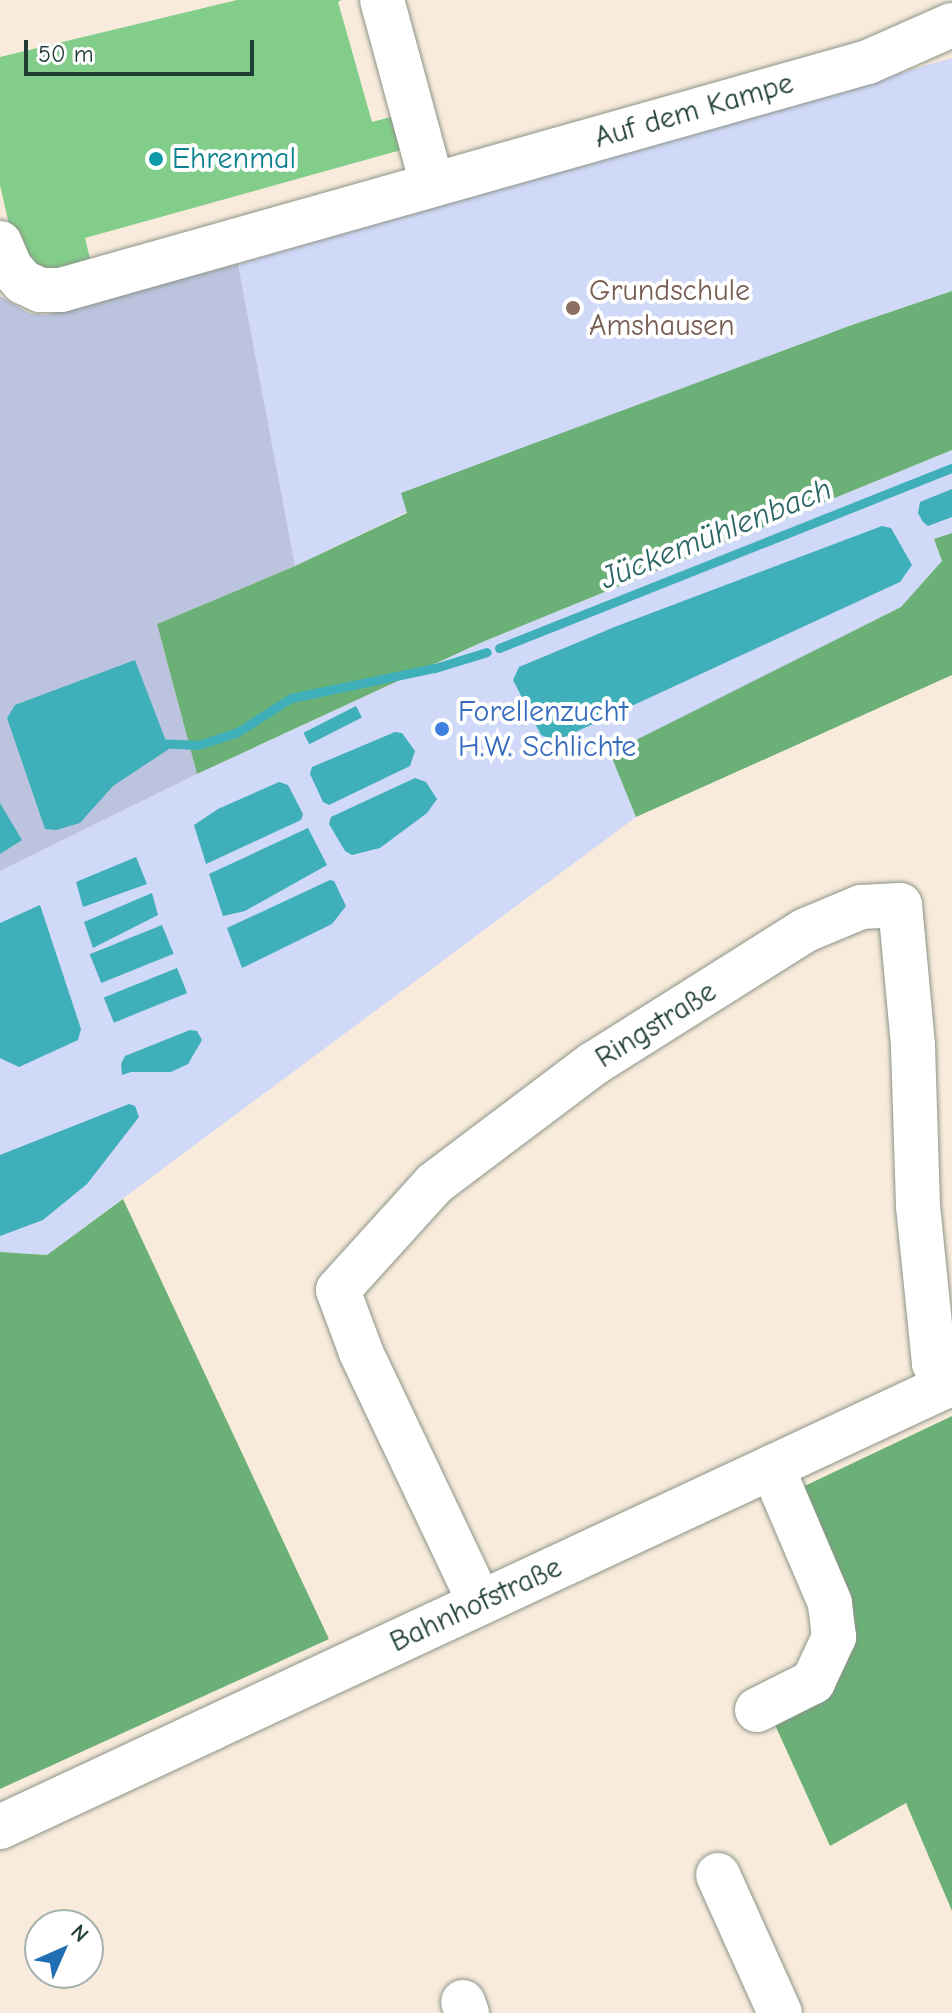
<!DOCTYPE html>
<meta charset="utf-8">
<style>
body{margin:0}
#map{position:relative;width:952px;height:2013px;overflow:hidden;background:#f8ebdb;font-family:"Comic Neue",sans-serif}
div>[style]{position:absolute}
.built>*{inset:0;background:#d1d9f9}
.industrial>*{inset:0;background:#bbc3de}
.green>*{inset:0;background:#83cd8b}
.forest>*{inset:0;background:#6ab077}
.water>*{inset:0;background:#3fafb9;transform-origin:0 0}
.stream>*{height:9px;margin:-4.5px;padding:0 4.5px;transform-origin:4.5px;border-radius:4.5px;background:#3fafb9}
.roads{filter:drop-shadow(0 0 2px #8c9488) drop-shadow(0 0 2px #8c9488)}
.minor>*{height:44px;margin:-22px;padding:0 22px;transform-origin:22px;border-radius:22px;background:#fff}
.dots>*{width:22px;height:22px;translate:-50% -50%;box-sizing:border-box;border:4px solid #fff;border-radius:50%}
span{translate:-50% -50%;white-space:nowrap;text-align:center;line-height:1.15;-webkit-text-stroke:8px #fff;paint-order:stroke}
.street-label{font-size:30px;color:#1f3d34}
.culture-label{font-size:30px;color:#0d838f}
.left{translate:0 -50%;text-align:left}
.education-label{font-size:30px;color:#785e54}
.shop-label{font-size:30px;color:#366cbe}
.water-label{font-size:32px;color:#2a6563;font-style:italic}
.north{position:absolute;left:24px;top:1909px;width:80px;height:80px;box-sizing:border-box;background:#fff;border:2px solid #a5b1ae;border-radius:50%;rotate:45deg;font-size:22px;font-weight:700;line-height:32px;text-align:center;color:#1f3d34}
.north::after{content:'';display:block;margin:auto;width:28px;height:36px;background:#1f6fb2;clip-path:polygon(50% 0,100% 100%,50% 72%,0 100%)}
.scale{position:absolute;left:24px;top:40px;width:230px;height:36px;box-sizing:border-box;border:4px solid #1f3d34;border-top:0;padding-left:10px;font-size:24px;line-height:28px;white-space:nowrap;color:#1f3d34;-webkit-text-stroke:6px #fff;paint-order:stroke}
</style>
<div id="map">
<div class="built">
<i style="clip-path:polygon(952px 58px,952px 291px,849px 326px,402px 493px,407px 512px,295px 566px,238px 264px)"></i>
<i style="clip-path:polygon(952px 450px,952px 533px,934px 539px,942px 561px,901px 607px,611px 753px,636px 817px,47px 1255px,0 1252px,0 871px,197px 774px,480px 643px)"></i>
</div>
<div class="industrial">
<i style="clip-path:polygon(238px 264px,295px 566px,157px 624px,197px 774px,0 871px,0 296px,29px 313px,46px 315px)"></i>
</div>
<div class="green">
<i style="clip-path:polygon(237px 0,341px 0,338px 2px,372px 122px,391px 117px,401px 150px,85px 238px,92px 267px,43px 272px,13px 242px,0 185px,0 57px)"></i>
</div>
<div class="forest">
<i style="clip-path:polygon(952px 291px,952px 450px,480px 643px,197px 774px,157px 624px,295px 566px,407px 513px,401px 493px,849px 326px)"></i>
<i style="clip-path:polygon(952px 533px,952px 675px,636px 817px,610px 753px,901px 607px,942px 561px,934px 539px)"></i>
<i style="clip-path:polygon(123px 1199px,329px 1639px,0 1789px,0 1252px,47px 1255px)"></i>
<i style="clip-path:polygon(952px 1416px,952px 1911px,906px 1803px,830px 1846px,771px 1716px,821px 1688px,794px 1491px)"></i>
</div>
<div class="water">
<i style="clip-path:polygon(952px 489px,952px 517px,928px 526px,923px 522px,918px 513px,920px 502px)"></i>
<i style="clip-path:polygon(882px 526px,891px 528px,912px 565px,900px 582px,556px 741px,541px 735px,513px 680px,519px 667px,617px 626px)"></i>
<i style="clip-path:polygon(135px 660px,169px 749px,113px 786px,80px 823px,56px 830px,45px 829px,7px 718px,15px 705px)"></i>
<i style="left:356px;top:706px;width:13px;height:59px;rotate:63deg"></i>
<i style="clip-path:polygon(395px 732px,402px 733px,415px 751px,410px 766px,329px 805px,323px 802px,310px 774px,312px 767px)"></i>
<i style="clip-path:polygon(415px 778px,426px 782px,437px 799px,427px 813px,380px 848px,352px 855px,345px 851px,329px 824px,331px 817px)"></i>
<i style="clip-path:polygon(279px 782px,288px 785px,303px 814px,301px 820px,206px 864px,194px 825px,218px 809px)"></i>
<i style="clip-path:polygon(0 803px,22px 840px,0 854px)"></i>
<i style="clip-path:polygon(308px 828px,327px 865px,245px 911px,223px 916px,209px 874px)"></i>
<i style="clip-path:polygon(136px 857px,147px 884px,83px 907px,76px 882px)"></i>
<i style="clip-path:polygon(330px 880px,334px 881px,346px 906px,332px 924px,242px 968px,227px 928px)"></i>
<i style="clip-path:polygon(152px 893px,158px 915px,93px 948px,84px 922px)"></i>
<i style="clip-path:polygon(40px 905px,81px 1029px,78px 1040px,19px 1067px,0 1058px,0 923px)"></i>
<i style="left:162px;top:925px;width:31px;height:78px;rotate:68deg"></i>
<i style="left:177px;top:968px;width:27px;height:79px;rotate:68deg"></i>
<i style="clip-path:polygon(190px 1030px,197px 1031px,202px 1040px,188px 1064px,171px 1072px,131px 1072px,122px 1075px,121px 1064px,125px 1056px)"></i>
<i style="clip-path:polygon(129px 1104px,135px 1106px,139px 1117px,87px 1184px,43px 1220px,0 1236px,0 1155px)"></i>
</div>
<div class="stream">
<i style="left:499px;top:648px;width:487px;rotate:-21.7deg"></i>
<i style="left:156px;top:743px;width:42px;rotate:2.7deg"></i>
<i style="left:198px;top:745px;width:40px;rotate:-18deg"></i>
<i style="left:236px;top:733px;width:65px;rotate:-32.5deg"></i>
<i style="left:291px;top:698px;width:147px;rotate:-11.8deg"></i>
<i style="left:435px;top:668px;width:54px;rotate:-17.1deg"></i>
</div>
<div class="roads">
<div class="minor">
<i style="left:382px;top:0;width:191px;rotate:74.8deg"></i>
<i style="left:0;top:243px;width:26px;rotate:67deg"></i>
<i style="left:10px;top:267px;width:20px;rotate:49deg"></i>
<i style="left:23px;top:282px;width:19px;rotate:25deg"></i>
<i style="left:40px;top:290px;width:21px"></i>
<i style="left:61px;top:290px;width:839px;rotate:-15.78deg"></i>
<i style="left:868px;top:62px;width:92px;rotate:-23.8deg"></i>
<i style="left:480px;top:1603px;width:278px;rotate:-115.4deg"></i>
<i style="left:361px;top:1352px;width:66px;rotate:-110.4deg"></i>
<i style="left:338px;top:1290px;width:144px;rotate:-47.8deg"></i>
<i style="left:435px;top:1183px;width:198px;rotate:-37deg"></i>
<i style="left:593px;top:1064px;width:252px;rotate:-32.2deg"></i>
<i style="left:806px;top:930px;width:60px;rotate:-22.7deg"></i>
<i style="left:861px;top:907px;width:39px;rotate:-3deg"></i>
<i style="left:900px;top:905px;width:142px;rotate:84.7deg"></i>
<i style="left:913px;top:1046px;width:160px;rotate:88.2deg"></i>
<i style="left:918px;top:1206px;width:158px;rotate:84.2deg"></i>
<i style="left:934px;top:1363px;width:26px;rotate:67deg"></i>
<i style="left:757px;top:1710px;width:63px;rotate:-26.6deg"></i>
<i style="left:813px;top:1682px;width:50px;rotate:-65deg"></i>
<i style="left:834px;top:1637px;width:34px;rotate:-97deg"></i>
<i style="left:830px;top:1603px;width:148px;rotate:-113.1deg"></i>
<i style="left:0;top:1827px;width:1050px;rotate:-25deg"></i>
<i style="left:718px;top:1875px;width:151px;rotate:65.8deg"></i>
<i style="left:463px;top:2002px;width:12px;rotate:70deg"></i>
</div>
</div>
<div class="dots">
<i style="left:156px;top:159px;background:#0f9aa8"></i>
<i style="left:573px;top:308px;background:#8d6e63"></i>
<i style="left:442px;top:729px;background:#3f7fe0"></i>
</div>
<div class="street-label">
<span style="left:694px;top:111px;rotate:-16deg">Auf dem Kampe</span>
<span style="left:656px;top:1025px;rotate:-32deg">Ringstraße</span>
<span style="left:476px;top:1605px;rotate:-25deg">Bahnhofstraße</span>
</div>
<div class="culture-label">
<span class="left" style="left:172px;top:159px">Ehrenmal</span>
</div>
<div class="education-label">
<span class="left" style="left:589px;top:308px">Grundschule<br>Amshausen</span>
</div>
<div class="shop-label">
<span class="left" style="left:458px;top:729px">Forellenzucht<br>H.W. Schlichte</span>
</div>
<div class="water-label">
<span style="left:716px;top:534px;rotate:-22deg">Jückemühlenbach</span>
</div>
<div class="north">N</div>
<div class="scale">50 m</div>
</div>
